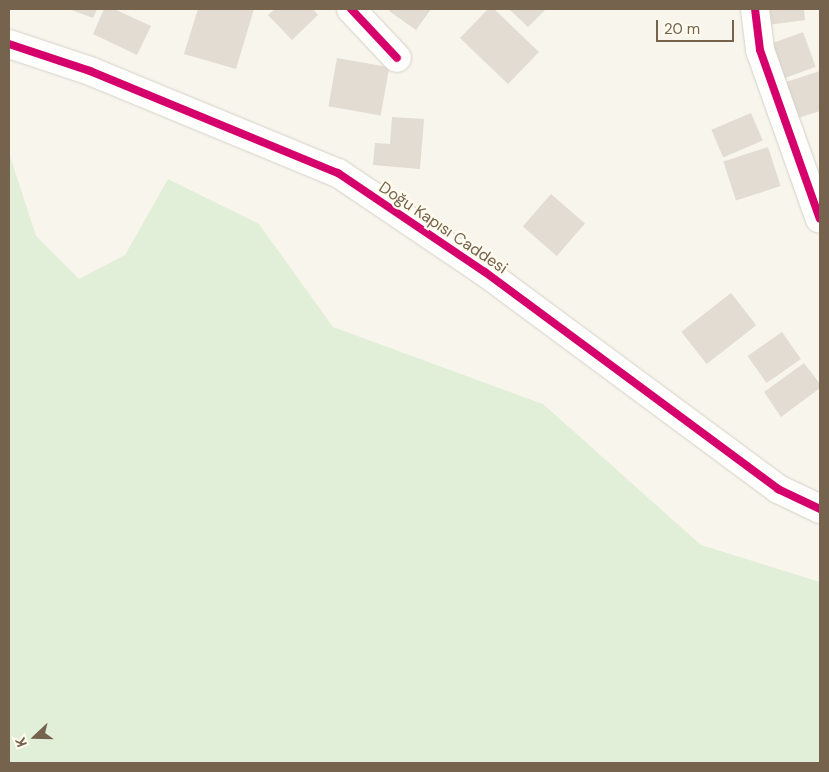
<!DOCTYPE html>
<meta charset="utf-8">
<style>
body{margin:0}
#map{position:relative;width:829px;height:772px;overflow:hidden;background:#f8f5ed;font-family:"DM Sans",sans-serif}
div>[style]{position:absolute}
.green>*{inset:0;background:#e1efd8}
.building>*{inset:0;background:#e2dcd2;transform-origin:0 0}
.roads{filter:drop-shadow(0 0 1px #d5d1c8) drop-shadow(0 0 1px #d5d1c8)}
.minor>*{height:28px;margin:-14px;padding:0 14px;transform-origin:14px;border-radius:14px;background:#fefefc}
.tertiary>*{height:28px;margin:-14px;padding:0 14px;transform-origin:14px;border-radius:14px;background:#fefefc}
.cycleway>*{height:8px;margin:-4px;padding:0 4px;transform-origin:4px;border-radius:4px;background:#d6006c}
span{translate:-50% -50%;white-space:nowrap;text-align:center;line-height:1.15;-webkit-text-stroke:4.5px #fffbef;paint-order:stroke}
.street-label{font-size:16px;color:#76634d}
.frame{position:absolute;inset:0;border:10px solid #76634d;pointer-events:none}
.north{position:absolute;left:10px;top:712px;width:50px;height:50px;-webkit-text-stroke:4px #fffbef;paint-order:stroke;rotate:249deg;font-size:14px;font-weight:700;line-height:20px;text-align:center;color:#76634d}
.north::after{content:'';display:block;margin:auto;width:18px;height:22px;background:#76634d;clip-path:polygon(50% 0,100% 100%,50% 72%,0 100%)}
.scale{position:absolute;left:656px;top:20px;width:78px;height:22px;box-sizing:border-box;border:2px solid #76634d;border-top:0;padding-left:6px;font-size:15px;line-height:18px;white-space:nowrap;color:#76634d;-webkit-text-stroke:4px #fffbef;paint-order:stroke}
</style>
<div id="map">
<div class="green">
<i style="clip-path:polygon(9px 135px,9px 153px,36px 236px,79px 279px,125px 255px,168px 179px,259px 224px,333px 327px,543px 404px,701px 545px,820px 582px,820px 763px,9px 763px)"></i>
</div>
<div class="building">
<i style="clip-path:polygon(69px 9px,97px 9px,93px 18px)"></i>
<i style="clip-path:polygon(104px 9px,114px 9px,151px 26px,137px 55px,93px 34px)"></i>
<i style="clip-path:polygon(198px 9px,254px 9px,236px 69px,184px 54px)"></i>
<i style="clip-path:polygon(275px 9px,313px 9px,318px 15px,292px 40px,268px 15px)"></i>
<i style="clip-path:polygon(390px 9px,431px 9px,416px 30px,389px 11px)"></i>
<i style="clip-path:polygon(488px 9px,494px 9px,539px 52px,508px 84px,460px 38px)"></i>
<i style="clip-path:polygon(509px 9px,546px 9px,528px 27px)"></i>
<i style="clip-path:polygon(766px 9px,804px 9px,805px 20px,768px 25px)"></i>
<i style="left:803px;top:32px;width:37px;height:37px;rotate:70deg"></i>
<i style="left:337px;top:58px;width:53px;height:49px;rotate:10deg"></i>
<i style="clip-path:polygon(820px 71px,820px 111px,795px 119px,783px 83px)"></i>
<i style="left:751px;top:113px;width:30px;height:43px;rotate:67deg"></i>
<i style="clip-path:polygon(392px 117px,424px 119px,420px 169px,373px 165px,375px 143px,390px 144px)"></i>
<i style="left:768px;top:147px;width:41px;height:47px;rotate:72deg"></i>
<i style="left:551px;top:194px;width:45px;height:43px;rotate:41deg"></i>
<i style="left:731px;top:293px;width:41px;height:63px;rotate:52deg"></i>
<i style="left:782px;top:332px;width:33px;height:42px;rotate:55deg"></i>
<i style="clip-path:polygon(804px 363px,820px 384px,820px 388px,781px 417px,764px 392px)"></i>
</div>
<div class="roads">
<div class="minor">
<i style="left:351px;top:9px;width:67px;rotate:46.8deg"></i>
<i style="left:755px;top:9px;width:41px;rotate:83deg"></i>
<i style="left:760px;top:50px;width:179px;rotate:70.5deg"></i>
</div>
<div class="tertiary">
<i style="left:9px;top:44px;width:85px;rotate:18.4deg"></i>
<i style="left:90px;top:71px;width:268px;rotate:22.4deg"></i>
<i style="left:338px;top:173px;width:177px;rotate:34deg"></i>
<i style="left:485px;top:272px;width:365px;rotate:36.5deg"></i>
<i style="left:778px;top:489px;width:47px;rotate:25.5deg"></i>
</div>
</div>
<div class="cycleway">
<i style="left:351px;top:9px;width:67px;rotate:46.8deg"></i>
<i style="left:755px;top:9px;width:41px;rotate:83deg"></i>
<i style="left:760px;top:50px;width:179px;rotate:70.5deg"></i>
<i style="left:9px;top:44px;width:85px;rotate:18.4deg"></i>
<i style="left:90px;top:71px;width:268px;rotate:22.4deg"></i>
<i style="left:338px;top:173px;width:177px;rotate:34deg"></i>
<i style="left:485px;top:272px;width:365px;rotate:36.5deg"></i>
<i style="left:778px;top:489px;width:47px;rotate:25.5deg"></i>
</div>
<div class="street-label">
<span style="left:443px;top:228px;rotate:34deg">Doğu Kapısı Caddesi</span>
</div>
<div class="frame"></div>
<div class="north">K</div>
<div class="scale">20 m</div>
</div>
